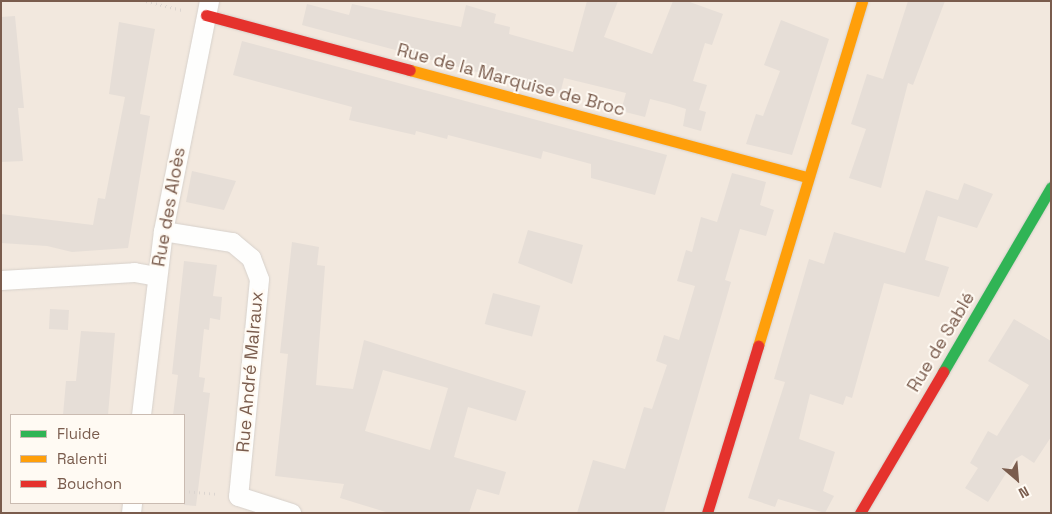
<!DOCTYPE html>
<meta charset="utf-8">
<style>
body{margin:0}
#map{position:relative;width:1052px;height:514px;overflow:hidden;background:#f9f5f0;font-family:"Space Grotesk",sans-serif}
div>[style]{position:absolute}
.residential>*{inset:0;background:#f2e8de}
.building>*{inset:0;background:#e6ded7;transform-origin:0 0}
.path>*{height:3px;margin-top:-1.5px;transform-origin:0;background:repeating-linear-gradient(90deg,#dcd5d0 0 1px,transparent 0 5px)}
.roads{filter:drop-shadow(0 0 1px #d7d1cb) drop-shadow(0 0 1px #d7d1cb)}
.street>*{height:19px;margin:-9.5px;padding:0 9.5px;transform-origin:9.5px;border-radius:9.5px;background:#fefefd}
.fast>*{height:11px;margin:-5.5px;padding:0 5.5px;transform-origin:5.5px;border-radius:5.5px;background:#30b455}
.slow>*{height:11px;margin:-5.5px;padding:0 5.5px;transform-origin:5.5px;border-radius:5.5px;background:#ff9f0a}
.jam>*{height:11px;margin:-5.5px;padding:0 5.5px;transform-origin:5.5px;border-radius:5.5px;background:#e5322d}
span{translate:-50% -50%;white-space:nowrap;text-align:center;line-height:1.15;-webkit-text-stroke:4px #fffaf3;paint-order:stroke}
.street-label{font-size:18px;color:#7a5c4d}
.frame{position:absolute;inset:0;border:2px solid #7a5c4d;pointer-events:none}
.legend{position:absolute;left:10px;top:414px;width:175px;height:90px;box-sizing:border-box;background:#fffaf3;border:1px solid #cabbb1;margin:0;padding:6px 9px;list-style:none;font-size:15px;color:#7a5c4d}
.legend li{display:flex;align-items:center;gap:10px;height:25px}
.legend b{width:25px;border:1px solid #cabbb1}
.north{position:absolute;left:992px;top:454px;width:50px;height:50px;-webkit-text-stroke:4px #fffaf3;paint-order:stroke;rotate:153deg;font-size:14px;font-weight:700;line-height:20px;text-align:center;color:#7a5c4d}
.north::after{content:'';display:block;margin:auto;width:18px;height:22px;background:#7a5c4d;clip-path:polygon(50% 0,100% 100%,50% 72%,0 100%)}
</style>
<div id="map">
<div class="residential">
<i style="clip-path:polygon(evenodd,1px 1px,1051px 1px,1051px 513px,1px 513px,1px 1px,11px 415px,184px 415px,184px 503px,11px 503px,11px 415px)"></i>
</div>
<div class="building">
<i style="clip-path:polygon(587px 1px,618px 1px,604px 37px,652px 54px,673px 1px,687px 1px,723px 14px,712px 45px,705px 43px,693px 81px,707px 85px,699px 110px,706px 112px,701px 131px,683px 126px,686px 109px,670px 104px,650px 99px,645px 117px,621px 111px,626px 93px,564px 78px,560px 94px,302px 25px,307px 4px,349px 15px,352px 4px,461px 27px,466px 5px,496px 14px,494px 23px,510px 27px,509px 34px,573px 52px)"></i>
<i style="clip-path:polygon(908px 1px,945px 1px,913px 85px,908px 83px,881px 188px,849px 178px,866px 129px,851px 124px,867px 74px,883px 79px)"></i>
<i style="clip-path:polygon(15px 16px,24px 108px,18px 108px,23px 161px,1px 162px,1px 17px)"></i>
<i style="clip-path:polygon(781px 20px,829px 39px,792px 155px,746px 144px,756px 114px,763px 116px,780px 71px,764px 65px)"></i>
<i style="clip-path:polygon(119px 22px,155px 29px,140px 114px,150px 116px,128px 248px,72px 252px,47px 246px,1px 243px,1px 214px,93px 225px,98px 198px,105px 199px,125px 97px,109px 94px)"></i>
<i style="clip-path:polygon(242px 41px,667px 155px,655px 195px,591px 178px,591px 164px,543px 151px,541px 159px,448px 135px,447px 139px,416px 131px,415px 135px,349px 120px,352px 107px,233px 75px)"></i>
<i style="clip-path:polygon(192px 171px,236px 181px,224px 210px,186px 202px)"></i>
<i style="clip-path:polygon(732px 173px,766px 182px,760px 205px,774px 210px,766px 236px,740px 229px,725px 280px,731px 282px,664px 513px,577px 513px,593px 460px,625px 469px,644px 407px,652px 409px,667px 365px,656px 361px,664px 335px,679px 340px,695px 286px,677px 281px,686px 250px,692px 252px,701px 217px,717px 222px)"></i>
<i style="clip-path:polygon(964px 183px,993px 194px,977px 228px,938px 216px,925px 260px,949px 267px,939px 297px,884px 283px,852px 398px,846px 396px,843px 405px,810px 394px,799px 439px,835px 452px,823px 491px,834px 496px,825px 513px,778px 499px,775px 507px,748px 498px,785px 382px,774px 379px,809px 259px,824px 264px,834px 232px,905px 253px,926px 190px,958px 200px)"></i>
<i style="clip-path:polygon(528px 230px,583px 245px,572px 284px,518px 263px)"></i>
<i style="clip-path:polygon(evenodd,292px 242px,319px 247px,317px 265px,325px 266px,316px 385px,353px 389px,364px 340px,526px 391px,516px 421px,468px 407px,454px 457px,506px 472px,499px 495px,477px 489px,469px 513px,389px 513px,340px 498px,344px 484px,275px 476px,288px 354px,280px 353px,292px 242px,383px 370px,448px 388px,430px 450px,365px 431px,383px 370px)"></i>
<i style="clip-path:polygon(184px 261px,217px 265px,213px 296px,222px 297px,220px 320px,210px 318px,209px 330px,204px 329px,199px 377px,205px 378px,203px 392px,210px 393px,196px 506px,184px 505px,184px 415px,173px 415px,178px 375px,172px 374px)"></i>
<i style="left:493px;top:293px;width:49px;height:32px;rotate:15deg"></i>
<i style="left:50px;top:309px;width:19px;height:20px;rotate:3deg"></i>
<i style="clip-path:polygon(1014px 319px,1051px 341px,1051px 437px,1034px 463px,1022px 455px,1015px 459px,988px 502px,965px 488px,978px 468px,970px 463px,988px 431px,997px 436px,1029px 385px,988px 361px)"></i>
<i style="clip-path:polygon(81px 331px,115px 333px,108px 415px,63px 415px,66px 381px,76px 381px)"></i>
</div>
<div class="path">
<i style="left:146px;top:1px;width:37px;rotate:14deg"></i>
<i style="left:184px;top:491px;width:33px;rotate:5deg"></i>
</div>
<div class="roads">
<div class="street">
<i style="left:163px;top:231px;width:70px;rotate:9.1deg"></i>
<i style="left:232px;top:242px;width:25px;rotate:40deg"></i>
<i style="left:251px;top:258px;width:22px;rotate:69deg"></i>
<i style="left:259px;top:279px;width:218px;rotate:95.5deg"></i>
<i style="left:238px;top:496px;width:56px;rotate:17.8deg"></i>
<i style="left:1px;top:280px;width:133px;rotate:-3.4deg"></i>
<i style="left:134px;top:272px;width:23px;rotate:10deg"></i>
<i style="left:141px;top:415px;width:185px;rotate:-83.2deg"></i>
<i style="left:163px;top:231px;width:235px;rotate:-78.7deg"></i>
<i style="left:131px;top:513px;width:10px;rotate:-84deg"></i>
</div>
<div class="fast">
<i style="left:943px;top:372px;width:214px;rotate:-59.7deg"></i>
</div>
<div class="slow">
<i style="left:410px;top:70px;width:411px;rotate:15.1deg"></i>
<i style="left:758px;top:346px;width:360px;rotate:-73.2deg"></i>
</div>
<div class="jam">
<i style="left:206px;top:15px;width:211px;rotate:15.1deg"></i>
<i style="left:707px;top:513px;width:175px;rotate:-73deg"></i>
<i style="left:860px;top:513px;width:164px;rotate:-59.5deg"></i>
</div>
</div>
<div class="street-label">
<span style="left:511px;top:80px;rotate:15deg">Rue de la Marquise de Broc</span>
<span style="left:169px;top:207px;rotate:-80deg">Rue des Aloès</span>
<span style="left:941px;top:342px;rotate:-59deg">Rue de Sablé</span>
<span style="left:250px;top:372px;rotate:-85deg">Rue André Malraux</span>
</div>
<div class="frame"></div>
<ul class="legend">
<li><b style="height:6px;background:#30b455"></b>Fluide</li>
<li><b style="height:6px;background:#ff9f0a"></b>Ralenti</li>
<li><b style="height:6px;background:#e5322d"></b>Bouchon</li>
</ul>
<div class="north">N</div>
</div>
